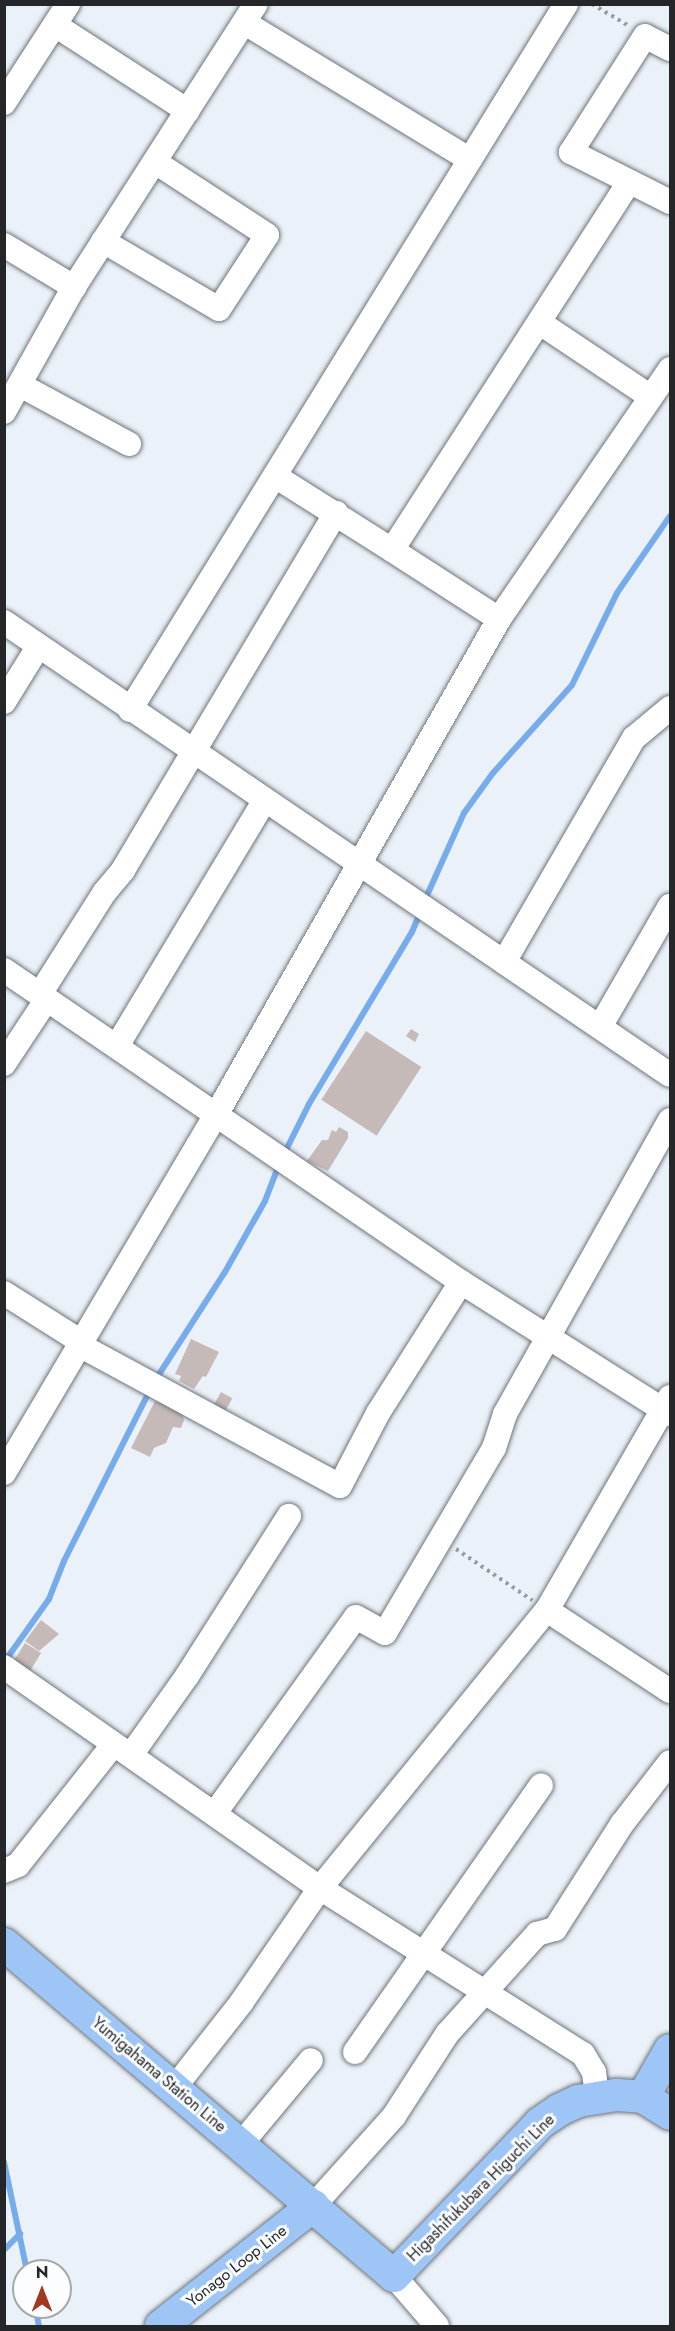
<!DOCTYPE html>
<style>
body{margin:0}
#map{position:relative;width:675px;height:2331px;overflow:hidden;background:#eaf1f8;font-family:Jost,sans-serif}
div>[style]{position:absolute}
.stream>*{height:6px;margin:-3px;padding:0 3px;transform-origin:3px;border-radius:3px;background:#76abec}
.building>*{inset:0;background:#c5bab8;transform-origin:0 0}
.path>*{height:4px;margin-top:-2px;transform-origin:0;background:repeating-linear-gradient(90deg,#979ca1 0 3px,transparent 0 7.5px)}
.roads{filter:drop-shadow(0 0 2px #6f747b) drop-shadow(0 0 2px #6f747b)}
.minor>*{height:24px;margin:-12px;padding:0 12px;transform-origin:12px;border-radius:12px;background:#fff}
.major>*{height:32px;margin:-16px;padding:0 16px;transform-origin:16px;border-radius:16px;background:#9dc6f7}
span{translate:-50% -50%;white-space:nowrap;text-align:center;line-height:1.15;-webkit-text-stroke:6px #fcfdff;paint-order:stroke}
.street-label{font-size:16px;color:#242629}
.frame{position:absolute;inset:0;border:6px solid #242629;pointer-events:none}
.north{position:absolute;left:12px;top:2259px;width:60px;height:60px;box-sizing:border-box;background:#fcfdff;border:2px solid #a6a7a9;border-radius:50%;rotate:0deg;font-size:16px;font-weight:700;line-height:24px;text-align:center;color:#242629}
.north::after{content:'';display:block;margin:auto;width:21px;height:27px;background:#a13820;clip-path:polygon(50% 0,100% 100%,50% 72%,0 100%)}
</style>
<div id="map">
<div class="stream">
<i style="left:424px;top:902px;width:98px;rotate:-65.8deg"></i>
<i style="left:464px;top:813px;width:49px;rotate:-54.1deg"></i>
<i style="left:493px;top:773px;width:118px;rotate:-48.1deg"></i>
<i style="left:572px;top:685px;width:102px;rotate:-63.9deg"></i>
<i style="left:617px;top:593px;width:93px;rotate:-55.5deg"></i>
<i style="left:283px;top:1156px;width:58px;rotate:-63.4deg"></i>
<i style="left:309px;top:1104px;width:200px;rotate:-59.1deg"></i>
<i style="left:412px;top:932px;width:23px;rotate:-67deg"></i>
<i style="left:156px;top:1379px;width:127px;rotate:-57.2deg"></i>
<i style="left:225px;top:1272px;width:81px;rotate:-60.6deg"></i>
<i style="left:265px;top:1201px;width:39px;rotate:-69deg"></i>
<i style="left:5px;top:1661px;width:76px;rotate:-54.6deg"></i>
<i style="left:49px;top:1599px;width:41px;rotate:-68.5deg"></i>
<i style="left:64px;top:1561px;width:194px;rotate:-63.3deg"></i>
<i style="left:4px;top:2162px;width:111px;rotate:78.1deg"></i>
<i style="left:4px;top:2250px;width:23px;rotate:-45deg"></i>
<i style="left:35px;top:2307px;width:19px;rotate:78deg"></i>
</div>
<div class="building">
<i style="clip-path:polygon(411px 1029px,419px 1034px,415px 1042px,406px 1036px)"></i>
<i style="left:366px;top:1031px;width:66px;height:82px;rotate:33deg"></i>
<i style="clip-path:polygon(339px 1127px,348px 1132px,348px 1138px,328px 1171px,307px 1161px,322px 1140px,328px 1140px,332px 1130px,336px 1132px)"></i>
<i style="clip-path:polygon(191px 1339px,219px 1352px,206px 1377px,203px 1376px,194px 1389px,179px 1381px,181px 1376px,175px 1374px)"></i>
<i style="left:221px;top:1392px;width:13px;height:17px;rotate:29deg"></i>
<i style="clip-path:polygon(155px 1401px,181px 1410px,184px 1420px,181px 1428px,173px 1427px,166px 1443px,154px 1448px,150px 1457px,131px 1448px)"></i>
<i style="clip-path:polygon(41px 1620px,59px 1634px,39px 1651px,25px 1641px)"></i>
<i style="left:25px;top:1643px;width:19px;height:28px;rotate:32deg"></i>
</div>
<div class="path">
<i style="left:592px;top:4px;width:43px;rotate:30.7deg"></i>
<i style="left:456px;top:1549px;width:92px;rotate:33.9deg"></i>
</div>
<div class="roads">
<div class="minor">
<i style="left:245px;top:23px;width:263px;rotate:31.3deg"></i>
<i style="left:55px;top:25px;width:158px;rotate:32.9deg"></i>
<i style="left:670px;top:49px;width:28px;rotate:-153deg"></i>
<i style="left:645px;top:36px;width:138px;rotate:122.5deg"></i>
<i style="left:571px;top:152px;width:111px;rotate:26.8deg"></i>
<i style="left:4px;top:103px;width:118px;rotate:-57.1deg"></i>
<i style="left:103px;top:241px;width:134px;rotate:30.4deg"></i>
<i style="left:219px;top:309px;width:88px;rotate:-57deg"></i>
<i style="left:267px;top:235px;width:134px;rotate:-146.9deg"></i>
<i style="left:4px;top:245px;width:82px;rotate:31deg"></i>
<i style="left:540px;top:323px;width:133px;rotate:33.7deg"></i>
<i style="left:20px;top:385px;width:124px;rotate:28.4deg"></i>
<i style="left:4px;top:412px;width:143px;rotate:-60.8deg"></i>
<i style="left:74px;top:287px;width:336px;rotate:-57.3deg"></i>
<i style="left:275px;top:476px;width:138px;rotate:32.3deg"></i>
<i style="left:499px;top:619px;width:127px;rotate:-147.2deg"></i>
<i style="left:392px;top:550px;width:438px;rotate:-57.2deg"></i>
<i style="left:4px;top:622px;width:805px;rotate:34.22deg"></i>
<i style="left:4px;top:702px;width:65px;rotate:-58.3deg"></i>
<i style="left:130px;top:710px;width:830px;rotate:-58.3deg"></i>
<i style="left:504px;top:962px;width:259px;rotate:-59.9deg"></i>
<i style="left:634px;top:738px;width:47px;rotate:-39.8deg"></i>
<i style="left:4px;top:970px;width:553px;rotate:34.32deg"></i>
<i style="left:461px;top:1282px;width:247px;rotate:32.3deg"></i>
<i style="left:40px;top:994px;width:120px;rotate:-57.6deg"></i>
<i style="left:104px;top:893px;width:30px;rotate:-50deg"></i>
<i style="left:123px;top:870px;width:416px;rotate:-59.2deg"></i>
<i style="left:600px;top:1027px;width:140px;rotate:-60deg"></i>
<i style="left:117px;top:1046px;width:286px;rotate:-59deg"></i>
<i style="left:4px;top:1064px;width:78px;rotate:-56.5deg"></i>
<i style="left:4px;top:1293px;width:93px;rotate:32.3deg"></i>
<i style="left:81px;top:1346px;width:294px;rotate:28.4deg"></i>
<i style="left:340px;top:1486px;width:82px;rotate:-62.5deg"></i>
<i style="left:378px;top:1413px;width:155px;rotate:-57.6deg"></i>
<i style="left:4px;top:1473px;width:416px;rotate:-59.4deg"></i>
<i style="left:216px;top:1115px;width:571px;rotate:-60.29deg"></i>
<i style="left:499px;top:619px;width:303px;rotate:-55.6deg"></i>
<i style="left:547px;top:1610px;width:147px;rotate:33.4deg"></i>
<i style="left:4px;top:1667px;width:386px;rotate:35deg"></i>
<i style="left:320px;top:1888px;width:311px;rotate:32.3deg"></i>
<i style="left:583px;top:2054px;width:21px;rotate:59deg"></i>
<i style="left:594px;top:2072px;width:25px;rotate:83deg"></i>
<i style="left:131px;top:1755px;width:97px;rotate:-54.7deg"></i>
<i style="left:187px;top:1676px;width:190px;rotate:-57.5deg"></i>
<i style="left:215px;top:1813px;width:241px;rotate:-54.3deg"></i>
<i style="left:356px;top:1617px;width:33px;rotate:29deg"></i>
<i style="left:385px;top:1633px;width:215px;rotate:-59.5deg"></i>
<i style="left:494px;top:1448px;width:36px;rotate:-72deg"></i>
<i style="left:505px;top:1414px;width:337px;rotate:-60.7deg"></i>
<i style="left:4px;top:1871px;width:15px;rotate:-23deg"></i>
<i style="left:18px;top:1865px;width:154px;rotate:-51.6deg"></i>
<i style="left:355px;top:2052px;width:325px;rotate:-55.1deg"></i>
<i style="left:175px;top:2087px;width:107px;rotate:-51.8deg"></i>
<i style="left:241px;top:2003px;width:140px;rotate:-55.5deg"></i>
<i style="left:320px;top:1888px;width:359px;rotate:-50.8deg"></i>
<i style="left:547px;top:1610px;width:246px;rotate:-60deg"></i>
<i style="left:241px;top:2144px;width:109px;rotate:-50.2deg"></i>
<i style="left:313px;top:2206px;width:121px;rotate:-48deg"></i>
<i style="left:394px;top:2116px;width:98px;rotate:-57.1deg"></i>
<i style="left:447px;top:2034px;width:135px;rotate:-48deg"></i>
<i style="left:537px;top:1934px;width:19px;rotate:-16deg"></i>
<i style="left:555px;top:1929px;width:125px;rotate:-57.5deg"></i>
<i style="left:622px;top:1824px;width:78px;rotate:-52.3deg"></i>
<i style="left:394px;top:2276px;width:66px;rotate:49.3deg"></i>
</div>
<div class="major">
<i style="left:4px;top:1944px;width:512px;rotate:40.41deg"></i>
<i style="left:394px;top:2276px;width:211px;rotate:-46.3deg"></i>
<i style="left:540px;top:2123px;width:23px;rotate:-34deg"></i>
<i style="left:559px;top:2110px;width:21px;rotate:-25deg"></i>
<i style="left:578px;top:2101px;width:39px;rotate:-9deg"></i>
<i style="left:617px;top:2095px;width:26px;rotate:4deg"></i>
<i style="left:643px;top:2097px;width:32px;rotate:32deg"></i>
<i style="left:643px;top:2097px;width:54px;rotate:-60.1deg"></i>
<i style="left:161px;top:2326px;width:194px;rotate:-38.3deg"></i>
</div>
</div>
<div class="street-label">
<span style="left:159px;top:2075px;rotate:40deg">Yumigahama Station Line</span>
<span style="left:481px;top:2188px;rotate:-45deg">Higashifukubara Higuchi Line</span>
<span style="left:237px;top:2266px;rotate:-38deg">Yonago Loop Line</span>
</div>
<div class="frame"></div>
<div class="north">N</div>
</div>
